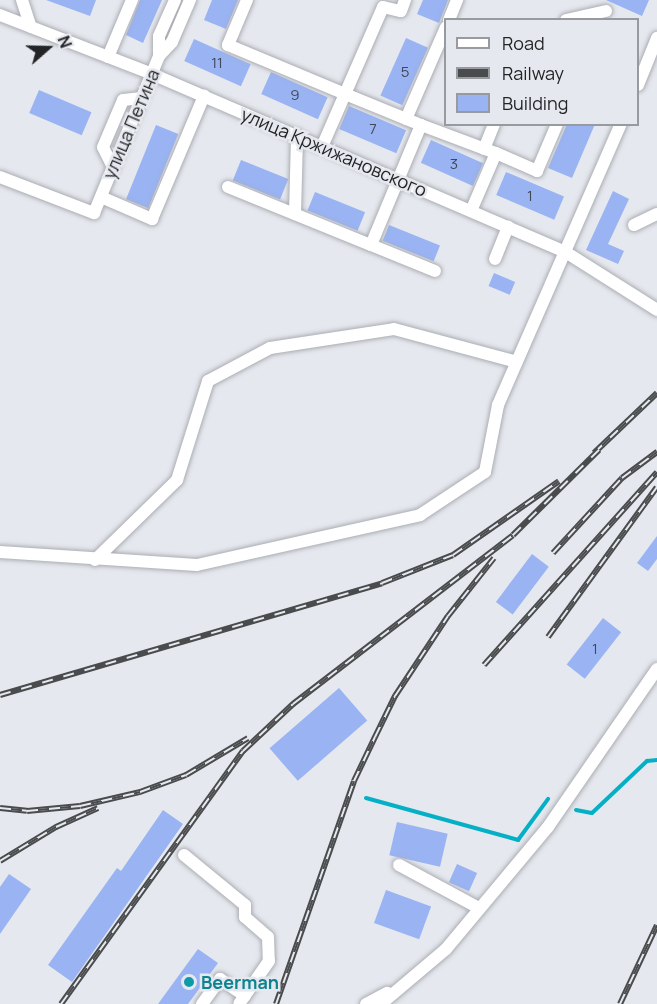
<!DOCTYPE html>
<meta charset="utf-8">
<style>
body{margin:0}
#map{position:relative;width:657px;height:1004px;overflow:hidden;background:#e5e8ee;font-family:Manrope,sans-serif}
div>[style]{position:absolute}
.stream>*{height:4px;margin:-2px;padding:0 2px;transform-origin:2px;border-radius:2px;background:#05b0c7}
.building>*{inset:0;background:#99b3f3;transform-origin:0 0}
.roads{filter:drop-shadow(0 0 2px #abadb3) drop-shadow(0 0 2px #abadb3)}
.minor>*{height:12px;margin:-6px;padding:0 6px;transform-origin:6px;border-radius:6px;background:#fff}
.rail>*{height:6px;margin-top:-3px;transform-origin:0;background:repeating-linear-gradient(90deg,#e5e8ee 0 11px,#494b4d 0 22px);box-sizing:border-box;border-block:2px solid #494b4d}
.dots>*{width:16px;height:16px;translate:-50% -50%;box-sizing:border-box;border:3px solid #e5e8ee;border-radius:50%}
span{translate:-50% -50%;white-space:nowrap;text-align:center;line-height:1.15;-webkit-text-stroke:5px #e5e8ee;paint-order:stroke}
.number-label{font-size:15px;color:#404859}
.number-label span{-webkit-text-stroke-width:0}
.street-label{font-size:18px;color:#232426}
.culture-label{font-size:18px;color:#0d838f;font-weight:700}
.left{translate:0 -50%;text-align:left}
.legend{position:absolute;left:444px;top:18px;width:195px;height:108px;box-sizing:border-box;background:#e5e8ee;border:2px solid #979a9e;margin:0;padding:8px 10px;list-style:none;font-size:18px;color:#232426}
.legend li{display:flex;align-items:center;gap:12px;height:30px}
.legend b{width:30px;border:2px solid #979a9e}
.north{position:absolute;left:18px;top:18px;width:60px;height:60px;-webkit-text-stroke:4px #e5e8ee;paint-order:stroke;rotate:70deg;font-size:16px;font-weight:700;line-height:24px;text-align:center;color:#232426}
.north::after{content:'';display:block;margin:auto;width:21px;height:27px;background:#232426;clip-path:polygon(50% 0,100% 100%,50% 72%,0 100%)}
</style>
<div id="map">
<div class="stream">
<i style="left:366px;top:798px;width:158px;rotate:15.4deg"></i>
<i style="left:518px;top:840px;width:51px;rotate:-53.8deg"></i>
<i style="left:576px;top:810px;width:16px;rotate:11deg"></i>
<i style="left:592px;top:813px;width:76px;rotate:-43.4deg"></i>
<i style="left:647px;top:761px;width:10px;rotate:-6deg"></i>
</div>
<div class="building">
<i style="clip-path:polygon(46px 0,96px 0,90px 16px)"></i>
<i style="clip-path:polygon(140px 0,162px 0,143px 43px,126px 35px)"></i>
<i style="clip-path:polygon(212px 0,238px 0,226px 29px,204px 20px)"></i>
<i style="clip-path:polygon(423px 0,448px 0,439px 23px,417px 14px)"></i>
<i style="clip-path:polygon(606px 0,649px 0,642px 16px)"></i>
<i style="left:406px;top:38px;width:24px;height:63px;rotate:24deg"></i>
<i style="left:194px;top:39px;width:62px;height:24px;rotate:24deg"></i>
<i style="left:271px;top:72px;width:62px;height:24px;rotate:24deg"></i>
<i style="left:39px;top:90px;width:57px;height:25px;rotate:23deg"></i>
<i style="left:349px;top:106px;width:62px;height:25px;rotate:23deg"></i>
<i style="clip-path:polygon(567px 124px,595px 124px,572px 178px,548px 168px)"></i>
<i style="left:156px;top:125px;width:24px;height:80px;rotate:22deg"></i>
<i style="left:431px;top:140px;width:57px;height:25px;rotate:24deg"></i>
<i style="left:241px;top:160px;width:51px;height:22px;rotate:22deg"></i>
<i style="left:506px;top:172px;width:63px;height:25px;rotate:23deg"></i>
<i style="clip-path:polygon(613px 191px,629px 199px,608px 244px,624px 251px,618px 264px,586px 250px)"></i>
<i style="left:315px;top:192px;width:54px;height:20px;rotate:22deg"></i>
<i style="left:389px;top:225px;width:55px;height:17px;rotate:22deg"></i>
<i style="left:494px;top:273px;width:23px;height:14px;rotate:23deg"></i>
<i style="clip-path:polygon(657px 536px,657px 559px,648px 571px,637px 563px)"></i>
<i style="left:532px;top:554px;width:21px;height:60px;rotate:37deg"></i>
<i style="left:603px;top:618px;width:23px;height:59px;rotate:38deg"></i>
<i style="left:339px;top:688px;width:43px;height:92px;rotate:49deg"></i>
<i style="clip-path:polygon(163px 810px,183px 824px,72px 982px,48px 965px,117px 868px,121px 871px)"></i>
<i style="left:397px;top:822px;width:52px;height:34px;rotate:13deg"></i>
<i style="left:457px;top:864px;width:22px;height:20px;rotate:24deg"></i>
<i style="clip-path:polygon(9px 874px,31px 889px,0 934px,0 887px)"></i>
<i style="left:386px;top:890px;width:48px;height:35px;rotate:20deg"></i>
<i style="clip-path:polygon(198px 949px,218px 963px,188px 1004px,158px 1004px)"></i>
</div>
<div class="roads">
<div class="minor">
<i style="left:22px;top:0;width:28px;rotate:72deg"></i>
<i style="left:247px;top:0;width:49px;rotate:112.9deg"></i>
<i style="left:228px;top:45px;width:127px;rotate:22.7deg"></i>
<i style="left:345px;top:94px;width:58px;rotate:113.5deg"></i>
<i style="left:0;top:15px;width:163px;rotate:21.2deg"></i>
<i style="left:152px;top:74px;width:452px;rotate:23.3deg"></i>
<i style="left:567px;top:253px;width:107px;rotate:32.3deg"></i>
<i style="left:449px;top:20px;width:22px;rotate:-68deg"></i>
<i style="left:566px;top:20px;width:41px;rotate:-12.7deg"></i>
<i style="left:159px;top:56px;width:19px;rotate:-47deg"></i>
<i style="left:172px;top:42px;width:46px;rotate:-66.8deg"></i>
<i style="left:108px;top:57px;width:62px;rotate:-67.2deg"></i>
<i style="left:638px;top:85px;width:51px;rotate:-68deg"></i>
<i style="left:406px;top:119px;width:100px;rotate:-66.5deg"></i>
<i style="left:421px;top:125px;width:80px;rotate:20.5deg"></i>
<i style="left:484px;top:149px;width:27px;rotate:-68deg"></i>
<i style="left:113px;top:167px;width:22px;rotate:-117deg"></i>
<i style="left:103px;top:147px;width:51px;rotate:-66.9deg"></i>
<i style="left:123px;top:100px;width:19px;rotate:-6deg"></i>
<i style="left:0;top:177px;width:101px;rotate:21deg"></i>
<i style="left:94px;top:213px;width:170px;rotate:-67.5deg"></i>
<i style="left:159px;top:56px;width:20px;rotate:-90deg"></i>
<i style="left:159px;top:36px;width:39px;rotate:-66deg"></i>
<i style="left:228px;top:187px;width:154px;rotate:22.1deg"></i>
<i style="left:371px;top:245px;width:130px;rotate:-67.4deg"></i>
<i style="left:421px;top:125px;width:82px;rotate:-157.8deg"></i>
<i style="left:345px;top:94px;width:95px;rotate:-66.4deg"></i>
<i style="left:383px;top:7px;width:18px;rotate:13deg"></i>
<i style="left:401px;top:11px;width:12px;rotate:-70deg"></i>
<i style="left:101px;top:197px;width:56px;rotate:23.3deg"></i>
<i style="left:152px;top:219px;width:134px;rotate:-67.1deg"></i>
<i style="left:471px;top:211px;width:63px;rotate:-66.7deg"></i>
<i style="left:496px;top:153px;width:45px;rotate:23.7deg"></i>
<i style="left:537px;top:171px;width:51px;rotate:-66.9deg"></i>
<i style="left:295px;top:214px;width:79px;rotate:-88.5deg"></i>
<i style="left:634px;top:225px;width:25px;rotate:-26deg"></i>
<i style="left:371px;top:245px;width:69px;rotate:22.1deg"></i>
<i style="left:495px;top:259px;width:35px;rotate:-68deg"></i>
<i style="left:0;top:552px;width:197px;rotate:3.8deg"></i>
<i style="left:197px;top:565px;width:229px;rotate:-12.6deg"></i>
<i style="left:420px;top:515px;width:78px;rotate:-33.5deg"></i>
<i style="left:485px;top:472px;width:68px;rotate:-79deg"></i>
<i style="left:498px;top:405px;width:307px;rotate:-66.4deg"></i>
<i style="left:95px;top:560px;width:115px;rotate:-44.3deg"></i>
<i style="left:177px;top:480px;width:104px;rotate:-72.6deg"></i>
<i style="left:208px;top:381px;width:70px;rotate:-28deg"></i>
<i style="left:270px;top:348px;width:125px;rotate:-8.7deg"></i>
<i style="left:394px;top:329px;width:127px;rotate:15deg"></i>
<i style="left:184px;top:855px;width:79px;rotate:39.3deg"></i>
<i style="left:245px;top:905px;width:12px;rotate:90deg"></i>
<i style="left:245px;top:917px;width:30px;rotate:41deg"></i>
<i style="left:268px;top:937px;width:24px;rotate:88deg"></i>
<i style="left:269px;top:961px;width:52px;rotate:124.9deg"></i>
<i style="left:399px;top:865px;width:91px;rotate:28.3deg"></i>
<i style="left:202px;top:1004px;width:31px;rotate:-54deg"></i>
<i style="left:220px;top:979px;width:30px;rotate:34deg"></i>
<i style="left:366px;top:1004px;width:24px;rotate:-28deg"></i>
<i style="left:381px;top:1004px;width:85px;rotate:-40.2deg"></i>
<i style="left:446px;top:949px;width:159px;rotate:-50.1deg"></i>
<i style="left:548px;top:827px;width:192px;rotate:-55.4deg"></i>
</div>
</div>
<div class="rail">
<i style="left:594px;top:453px;width:87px;rotate:-43.6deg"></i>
<i style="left:553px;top:553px;width:102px;rotate:-47.4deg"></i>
<i style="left:622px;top:478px;width:44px;rotate:-36.6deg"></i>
<i style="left:548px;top:637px;width:185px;rotate:-54deg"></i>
<i style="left:484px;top:665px;width:259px;rotate:-48.1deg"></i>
<i style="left:0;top:695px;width:398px;rotate:-16.3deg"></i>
<i style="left:382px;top:583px;width:76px;rotate:-21.5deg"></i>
<i style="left:453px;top:555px;width:129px;rotate:-34.9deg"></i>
<i style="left:0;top:808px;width:27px;rotate:6deg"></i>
<i style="left:27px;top:811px;width:53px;rotate:-5.4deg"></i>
<i style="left:80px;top:806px;width:62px;rotate:-13.1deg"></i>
<i style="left:140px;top:792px;width:49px;rotate:-20.3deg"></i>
<i style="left:186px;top:775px;width:72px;rotate:-30.8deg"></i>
<i style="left:0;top:861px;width:66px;rotate:-31.3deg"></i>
<i style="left:56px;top:827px;width:46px;rotate:-24.3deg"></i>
<i style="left:61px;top:1004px;width:312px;rotate:-54.3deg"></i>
<i style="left:243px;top:751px;width:69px;rotate:-43.2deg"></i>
<i style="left:293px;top:704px;width:277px;rotate:-37.5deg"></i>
<i style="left:513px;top:535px;width:121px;rotate:-44.7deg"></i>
<i style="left:276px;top:1004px;width:236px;rotate:-70.7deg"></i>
<i style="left:354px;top:781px;width:49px;rotate:-64.5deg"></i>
<i style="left:375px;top:737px;width:46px;rotate:-64deg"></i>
<i style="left:395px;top:696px;width:96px;rotate:-56.5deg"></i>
<i style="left:448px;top:616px;width:74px;rotate:-51.6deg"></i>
<i style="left:620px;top:1004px;width:87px;rotate:-64.9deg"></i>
</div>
<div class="dots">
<i style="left:189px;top:982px;background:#0f9aa8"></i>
</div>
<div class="number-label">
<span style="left:217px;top:63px">11</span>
<span style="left:405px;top:72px">5</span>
<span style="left:295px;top:95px">9</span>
<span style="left:373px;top:129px">7</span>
<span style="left:454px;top:164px">3</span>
<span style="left:530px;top:196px">1</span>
<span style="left:595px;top:649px">1</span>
</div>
<div class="street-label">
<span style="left:131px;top:124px;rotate:-67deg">улица Петина</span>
<span style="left:334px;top:152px;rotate:23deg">улица Кржижановского</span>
</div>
<div class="culture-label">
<span class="left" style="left:201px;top:982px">Beerman</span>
</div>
<ul class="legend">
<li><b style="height:8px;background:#fff"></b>Road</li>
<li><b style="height:8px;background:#494b4d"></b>Railway</li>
<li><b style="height:16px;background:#99b3f3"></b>Building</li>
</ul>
<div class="north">N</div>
</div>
